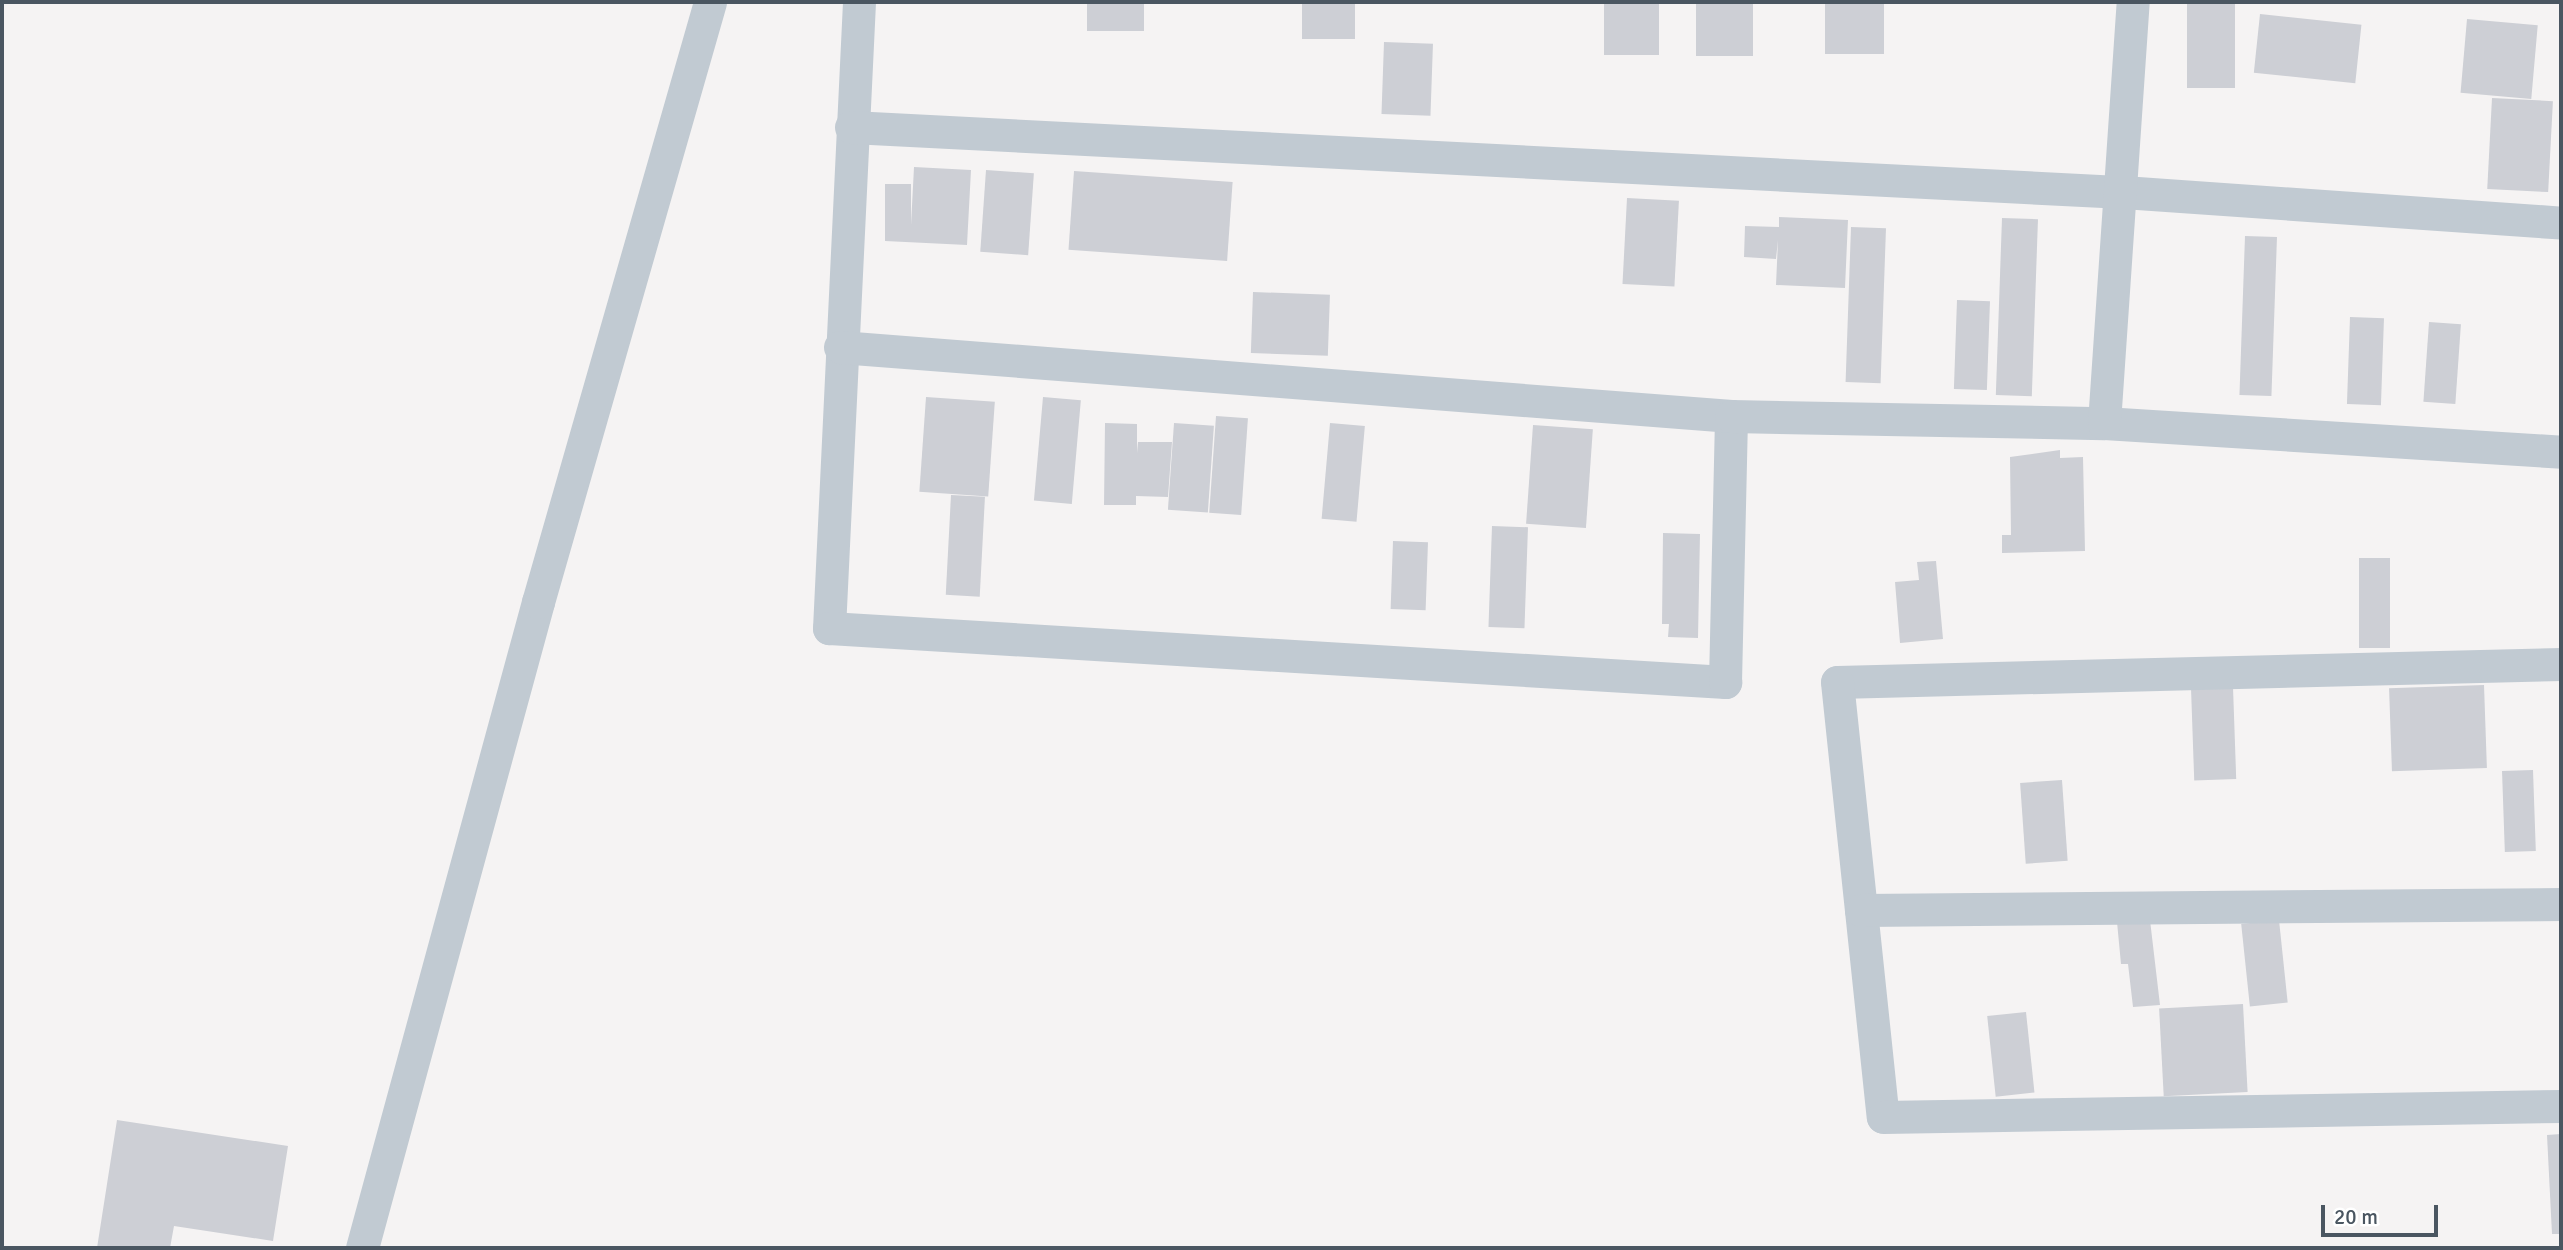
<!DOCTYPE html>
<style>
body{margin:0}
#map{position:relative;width:2563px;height:1250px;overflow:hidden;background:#f5f3f3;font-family:Signika,sans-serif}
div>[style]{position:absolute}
.building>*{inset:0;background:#cdcfd5;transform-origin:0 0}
.minor>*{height:33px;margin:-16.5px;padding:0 16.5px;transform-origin:16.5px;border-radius:16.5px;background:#c1cad2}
span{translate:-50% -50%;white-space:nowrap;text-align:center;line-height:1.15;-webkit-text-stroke:5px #fff;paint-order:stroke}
.frame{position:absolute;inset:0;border:4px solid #4a5661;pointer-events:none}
.scale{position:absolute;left:2321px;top:1205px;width:117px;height:32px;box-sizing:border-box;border:4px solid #4a5661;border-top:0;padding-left:9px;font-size:21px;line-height:24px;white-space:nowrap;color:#4a5661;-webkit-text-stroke:5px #fff;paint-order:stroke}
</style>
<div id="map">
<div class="building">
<i style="left:1087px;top:2px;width:57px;height:29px"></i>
<i style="left:1302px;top:2px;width:53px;height:37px"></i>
<i style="left:1604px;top:2px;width:55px;height:53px"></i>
<i style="left:1696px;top:2px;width:57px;height:54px"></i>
<i style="left:1825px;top:2px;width:59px;height:52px"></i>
<i style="left:2187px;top:2px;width:48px;height:86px"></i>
<i style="left:2260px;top:14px;width:102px;height:59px;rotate:6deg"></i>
<i style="left:2467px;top:19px;width:71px;height:74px;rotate:5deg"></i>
<i style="left:1384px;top:42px;width:49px;height:72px;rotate:2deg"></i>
<i style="left:2492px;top:98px;width:61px;height:91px;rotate:3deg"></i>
<i style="clip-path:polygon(914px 167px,971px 170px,967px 245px,885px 241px,885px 184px,911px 184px,911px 225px)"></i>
<i style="left:986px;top:170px;width:48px;height:82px;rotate:4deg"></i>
<i style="left:1074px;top:171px;width:159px;height:79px;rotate:4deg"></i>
<i style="left:1627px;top:198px;width:52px;height:86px;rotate:3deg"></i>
<i style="clip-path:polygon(1779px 217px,1848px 220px,1845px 288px,1776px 285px,1778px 240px,1776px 259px,1744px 257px,1745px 226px,1779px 227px)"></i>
<i style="left:2002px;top:218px;width:36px;height:177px;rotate:2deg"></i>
<i style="left:1851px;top:227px;width:35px;height:155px;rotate:2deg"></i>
<i style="left:2245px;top:236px;width:32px;height:159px;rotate:2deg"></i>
<i style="left:1253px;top:292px;width:77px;height:61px;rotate:2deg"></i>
<i style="left:1957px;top:300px;width:33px;height:89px;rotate:2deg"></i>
<i style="left:2350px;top:317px;width:34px;height:87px;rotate:2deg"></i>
<i style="left:2429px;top:322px;width:32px;height:80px;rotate:4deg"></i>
<i style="left:926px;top:397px;width:69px;height:95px;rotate:4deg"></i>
<i style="left:1043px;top:397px;width:38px;height:104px;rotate:5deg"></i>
<i style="left:1216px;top:416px;width:32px;height:97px;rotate:4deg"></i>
<i style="clip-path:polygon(1105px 423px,1137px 424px,1137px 453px,1138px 442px,1172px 442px,1168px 497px,1136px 496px,1136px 505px,1104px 505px)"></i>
<i style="left:1174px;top:423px;width:40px;height:87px;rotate:4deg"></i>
<i style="left:1330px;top:423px;width:35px;height:96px;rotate:5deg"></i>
<i style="left:1533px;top:425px;width:60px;height:99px;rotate:4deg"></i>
<i style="clip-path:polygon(2060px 450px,2060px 458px,2083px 457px,2085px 551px,2002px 553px,2002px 535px,2011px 535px,2010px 457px)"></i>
<i style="left:951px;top:495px;width:34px;height:100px;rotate:3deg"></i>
<i style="left:1492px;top:526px;width:36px;height:101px;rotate:2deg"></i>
<i style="clip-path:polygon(1663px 533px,1700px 534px,1698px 638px,1668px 637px,1669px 624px,1662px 624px)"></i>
<i style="left:1393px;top:541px;width:35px;height:68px;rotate:2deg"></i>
<i style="left:2359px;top:558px;width:31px;height:90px"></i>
<i style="clip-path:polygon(1936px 561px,1943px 639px,1900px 643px,1895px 582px,1919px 580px,1917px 562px)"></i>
<i style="left:2484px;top:685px;width:83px;height:95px;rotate:88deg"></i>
<i style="left:2233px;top:687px;width:92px;height:42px;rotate:88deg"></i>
<i style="left:2533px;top:770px;width:81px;height:31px;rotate:88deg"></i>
<i style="left:2062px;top:780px;width:81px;height:42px;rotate:86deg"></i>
<i style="clip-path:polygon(2150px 920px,2160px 1005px,2133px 1007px,2128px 964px,2121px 964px,2117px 922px)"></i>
<i style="left:2279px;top:920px;width:83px;height:38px;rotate:84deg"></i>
<i style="left:2243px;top:1004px;width:88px;height:84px;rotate:87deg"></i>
<i style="left:2026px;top:1012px;width:81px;height:39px;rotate:84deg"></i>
<i style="clip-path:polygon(117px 1120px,288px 1146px,273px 1241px,174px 1226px,170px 1248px,97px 1248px)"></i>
<i style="clip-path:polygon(2561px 1134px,2561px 1234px,2552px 1234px,2547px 1135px)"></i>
</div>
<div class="minor">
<i style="left:859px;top:2px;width:627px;rotate:92.74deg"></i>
<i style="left:829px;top:628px;width:898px;rotate:3.45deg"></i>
<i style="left:1725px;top:682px;width:266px;rotate:-88.7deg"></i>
<i style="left:851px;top:127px;width:1274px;rotate:2.93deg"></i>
<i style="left:2123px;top:192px;width:439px;rotate:4deg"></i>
<i style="left:840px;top:347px;width:894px;rotate:4.43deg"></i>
<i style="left:1731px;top:416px;width:373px;rotate:1.1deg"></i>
<i style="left:2104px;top:423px;width:458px;rotate:3.6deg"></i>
<i style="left:2104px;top:423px;width:422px;rotate:-86.1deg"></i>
<i style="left:2561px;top:664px;width:724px;rotate:178.58deg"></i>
<i style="left:1837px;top:682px;width:437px;rotate:84deg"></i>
<i style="left:1883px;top:1117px;width:678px;rotate:-0.93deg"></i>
<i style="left:1861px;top:910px;width:700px;rotate:-0.49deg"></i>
<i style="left:362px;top:1248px;width:670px;rotate:-74.76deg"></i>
<i style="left:538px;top:602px;width:624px;rotate:-74deg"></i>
</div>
<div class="frame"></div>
<div class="scale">20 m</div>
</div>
